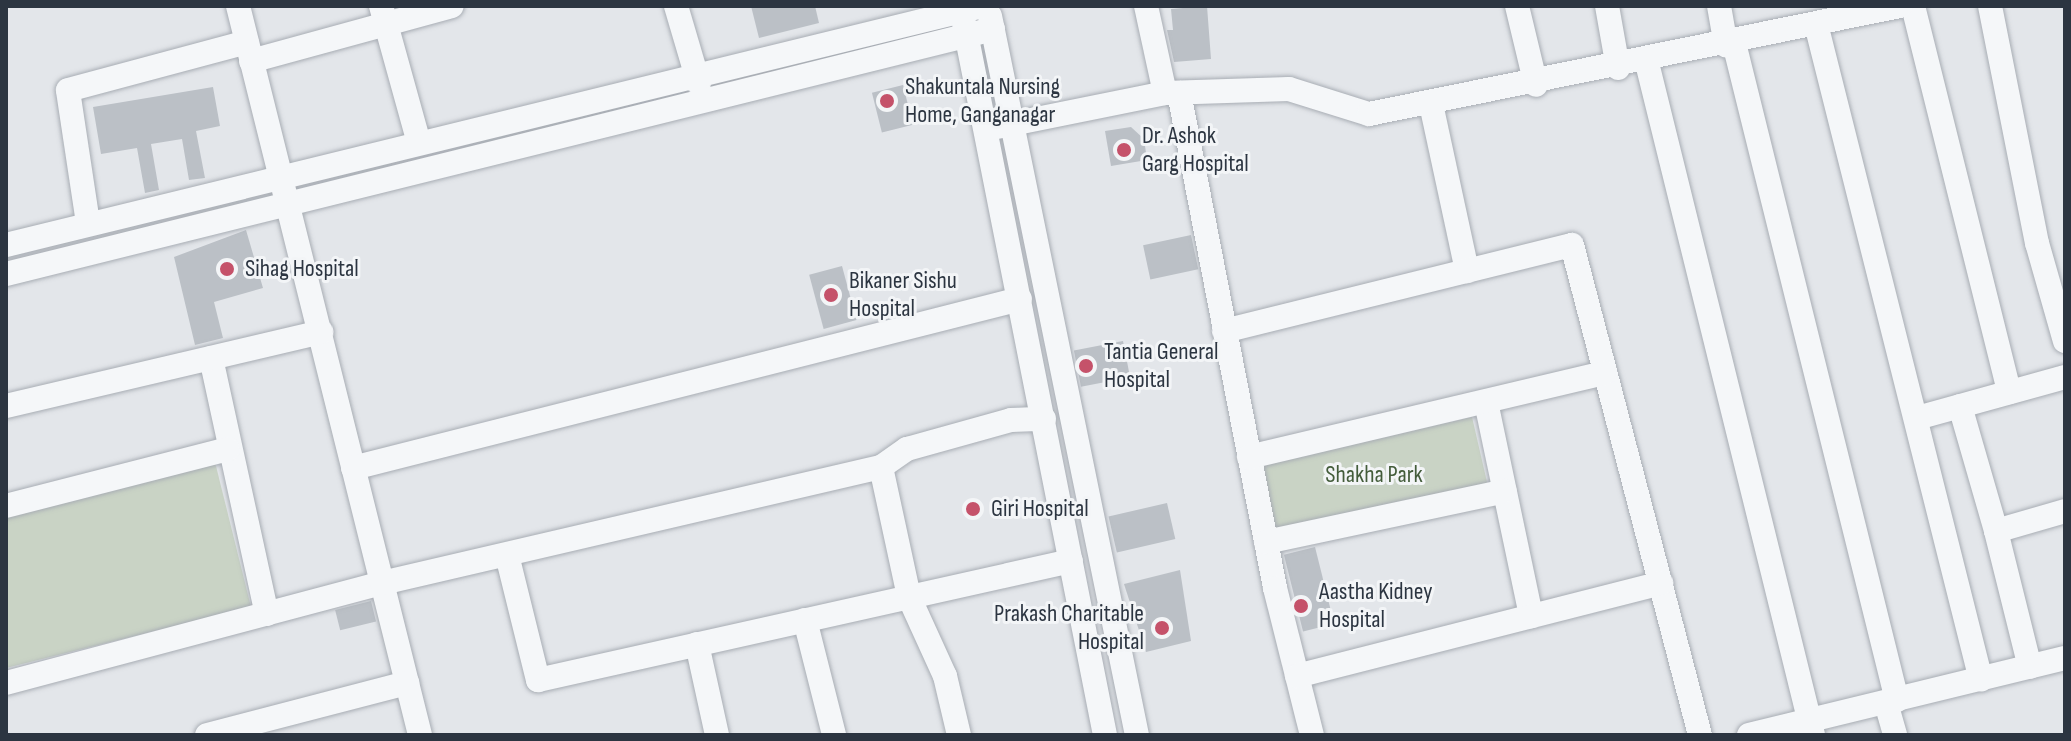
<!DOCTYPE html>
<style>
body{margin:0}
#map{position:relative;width:2071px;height:741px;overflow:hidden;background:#e3e6ea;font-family:"Sofia Sans Condensed",sans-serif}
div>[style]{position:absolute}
.green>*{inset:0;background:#c9d3c5;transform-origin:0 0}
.building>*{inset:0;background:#bbc0c6;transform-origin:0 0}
.roads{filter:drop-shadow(0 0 2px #a8adb4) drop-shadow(0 0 2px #a8adb4)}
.minor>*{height:24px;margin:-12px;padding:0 12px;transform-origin:12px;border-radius:12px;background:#f5f7f9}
.dots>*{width:22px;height:22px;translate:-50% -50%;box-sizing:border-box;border:4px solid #f3f5f7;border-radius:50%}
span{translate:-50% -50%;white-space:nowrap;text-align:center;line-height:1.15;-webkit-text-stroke:6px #f3f5f7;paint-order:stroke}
.poi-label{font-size:24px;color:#2c3541}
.left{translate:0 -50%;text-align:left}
.right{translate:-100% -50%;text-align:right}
.park-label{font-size:24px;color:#435c3a}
.frame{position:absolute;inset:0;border:8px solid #2c3541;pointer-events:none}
</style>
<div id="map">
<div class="green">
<i style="left:1472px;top:417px;width:68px;height:217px;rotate:77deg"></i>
<i style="clip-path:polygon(215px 462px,251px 607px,6px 668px,6px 514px)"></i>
</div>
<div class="building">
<i style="clip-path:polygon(751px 6px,815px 6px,819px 23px,759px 38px)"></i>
<i style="clip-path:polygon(1207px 6px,1211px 59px,1174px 62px,1167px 30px,1173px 30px,1171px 9px)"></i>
<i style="left:903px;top:85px;width:41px;height:32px;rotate:76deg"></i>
<i style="clip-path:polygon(213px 87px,220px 126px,196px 131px,205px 178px,189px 180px,182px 139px,151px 144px,159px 190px,145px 193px,137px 148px,101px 154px,93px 107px)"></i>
<i style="clip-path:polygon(1131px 127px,1144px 139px,1147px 160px,1111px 166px,1105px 131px)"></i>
<i style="clip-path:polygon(246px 230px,263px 288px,214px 302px,223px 338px,195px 345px,174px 257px)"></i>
<i style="left:1191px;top:235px;width:35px;height:49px;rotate:78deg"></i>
<i style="left:842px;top:266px;width:56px;height:34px;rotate:75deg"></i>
<i style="left:1123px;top:341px;width:37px;height:50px;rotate:79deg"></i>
<i style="left:1167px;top:503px;width:37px;height:60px;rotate:77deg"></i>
<i style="left:1315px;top:547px;width:79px;height:32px;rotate:76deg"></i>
<i style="clip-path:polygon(1180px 570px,1191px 641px,1146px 652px,1124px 584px)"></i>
<i style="left:371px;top:601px;width:21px;height:37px;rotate:76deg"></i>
</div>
<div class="roads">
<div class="minor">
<i style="left:238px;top:6px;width:751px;rotate:75.98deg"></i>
<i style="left:381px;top:6px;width:138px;rotate:74.5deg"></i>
<i style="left:676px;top:6px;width:81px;rotate:73.6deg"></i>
<i style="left:1146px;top:6px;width:89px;rotate:77.7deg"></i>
<i style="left:1517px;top:6px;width:81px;rotate:76.5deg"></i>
<i style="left:1607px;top:6px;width:63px;rotate:79.9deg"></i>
<i style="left:1719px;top:6px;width:40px;rotate:80deg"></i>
<i style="left:1913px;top:6px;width:398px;rotate:76deg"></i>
<i style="left:1990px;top:6px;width:242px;rotate:78.8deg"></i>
<i style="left:2037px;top:243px;width:102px;rotate:74.1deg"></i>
<i style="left:990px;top:16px;width:734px;rotate:78.45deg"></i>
<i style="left:964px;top:23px;width:726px;rotate:78.8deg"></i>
<i style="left:1816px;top:24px;width:676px;rotate:75.88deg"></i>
<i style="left:1734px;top:43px;width:677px;rotate:76.07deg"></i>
<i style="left:251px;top:61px;width:208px;rotate:-15.3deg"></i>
<i style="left:1647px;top:63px;width:692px;rotate:76.12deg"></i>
<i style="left:1179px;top:93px;width:504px;rotate:79.02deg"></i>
<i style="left:1275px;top:588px;width:152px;rotate:75.9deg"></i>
<i style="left:1431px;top:104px;width:171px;rotate:77.8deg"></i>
<i style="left:987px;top:129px;width:182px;rotate:-11.4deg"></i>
<i style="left:1165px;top:93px;width:124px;rotate:-1.8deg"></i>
<i style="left:1289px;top:89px;width:84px;rotate:17.4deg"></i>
<i style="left:1369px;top:114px;width:542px;rotate:-11.5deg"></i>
<i style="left:88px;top:223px;width:134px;rotate:-98.6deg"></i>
<i style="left:68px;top:90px;width:185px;rotate:-15deg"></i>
<i style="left:6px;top:245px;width:1006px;rotate:-13.75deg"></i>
<i style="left:6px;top:274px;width:1017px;rotate:-13.94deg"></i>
<i style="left:1224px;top:331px;width:358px;rotate:-13.9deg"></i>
<i style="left:1572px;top:245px;width:506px;rotate:75.36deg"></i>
<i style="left:211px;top:358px;width:262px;rotate:77.7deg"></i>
<i style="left:1486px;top:402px;width:219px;rotate:78.1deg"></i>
<i style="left:6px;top:406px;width:324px;rotate:-13.2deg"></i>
<i style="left:1960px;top:406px;width:130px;rotate:73.9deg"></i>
<i style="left:1996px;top:531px;width:72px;rotate:-16.2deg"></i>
<i style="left:1917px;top:418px;width:154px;rotate:-15.5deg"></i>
<i style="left:1249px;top:457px;width:366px;rotate:-13.3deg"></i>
<i style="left:881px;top:467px;width:32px;rotate:-35deg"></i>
<i style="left:907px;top:449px;width:108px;rotate:-15.6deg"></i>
<i style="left:1011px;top:420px;width:33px;rotate:-2deg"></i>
<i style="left:353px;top:468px;width:688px;rotate:-14.22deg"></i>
<i style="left:6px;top:506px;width:229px;rotate:-14.4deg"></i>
<i style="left:1996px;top:531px;width:140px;rotate:76deg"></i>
<i style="left:1266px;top:542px;width:244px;rotate:-12deg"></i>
<i style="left:508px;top:559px;width:125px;rotate:76.1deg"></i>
<i style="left:538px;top:680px;width:546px;rotate:-12.59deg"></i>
<i style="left:805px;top:620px;width:119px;rotate:75.8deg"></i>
<i style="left:697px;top:644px;width:93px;rotate:77.6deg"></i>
<i style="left:1297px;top:676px;width:376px;rotate:-14.3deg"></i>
<i style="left:6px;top:683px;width:389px;rotate:-14.9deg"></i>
<i style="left:382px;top:583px;width:512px;rotate:-13.09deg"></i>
<i style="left:881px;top:467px;width:133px;rotate:77.8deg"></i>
<i style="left:909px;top:597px;width:87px;rotate:65.5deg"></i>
<i style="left:945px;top:676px;width:61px;rotate:76.7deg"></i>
<i style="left:1886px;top:703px;width:33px;rotate:74deg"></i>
<i style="left:207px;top:735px;width:207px;rotate:-14.6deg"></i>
<i style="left:1749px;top:735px;width:325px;rotate:-13.7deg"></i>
</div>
</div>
<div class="dots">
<i style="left:887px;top:101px;background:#c5526a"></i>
<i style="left:1124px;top:150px;background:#c5526a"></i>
<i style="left:227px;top:269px;background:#c5526a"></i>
<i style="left:831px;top:295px;background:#c5526a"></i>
<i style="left:1086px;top:366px;background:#c5526a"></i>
<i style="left:973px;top:509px;background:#c5526a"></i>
<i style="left:1301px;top:606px;background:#c5526a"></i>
<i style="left:1162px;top:628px;background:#c5526a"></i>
</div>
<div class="poi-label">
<span class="left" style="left:905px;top:101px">Shakuntala Nursing<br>Home, Ganganagar</span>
<span class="left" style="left:1142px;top:150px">Dr. Ashok<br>Garg Hospital</span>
<span class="left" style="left:245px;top:269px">Sihag Hospital</span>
<span class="left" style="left:849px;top:295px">Bikaner Sishu<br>Hospital</span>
<span class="left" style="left:1104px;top:366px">Tantia General<br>Hospital</span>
<span class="left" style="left:991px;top:509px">Giri Hospital</span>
<span class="left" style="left:1319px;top:606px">Aastha Kidney<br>Hospital</span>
<span class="right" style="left:1144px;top:628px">Prakash Charitable<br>Hospital</span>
</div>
<div class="park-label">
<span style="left:1374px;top:475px">Shakha Park</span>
</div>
<div class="frame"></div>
</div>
